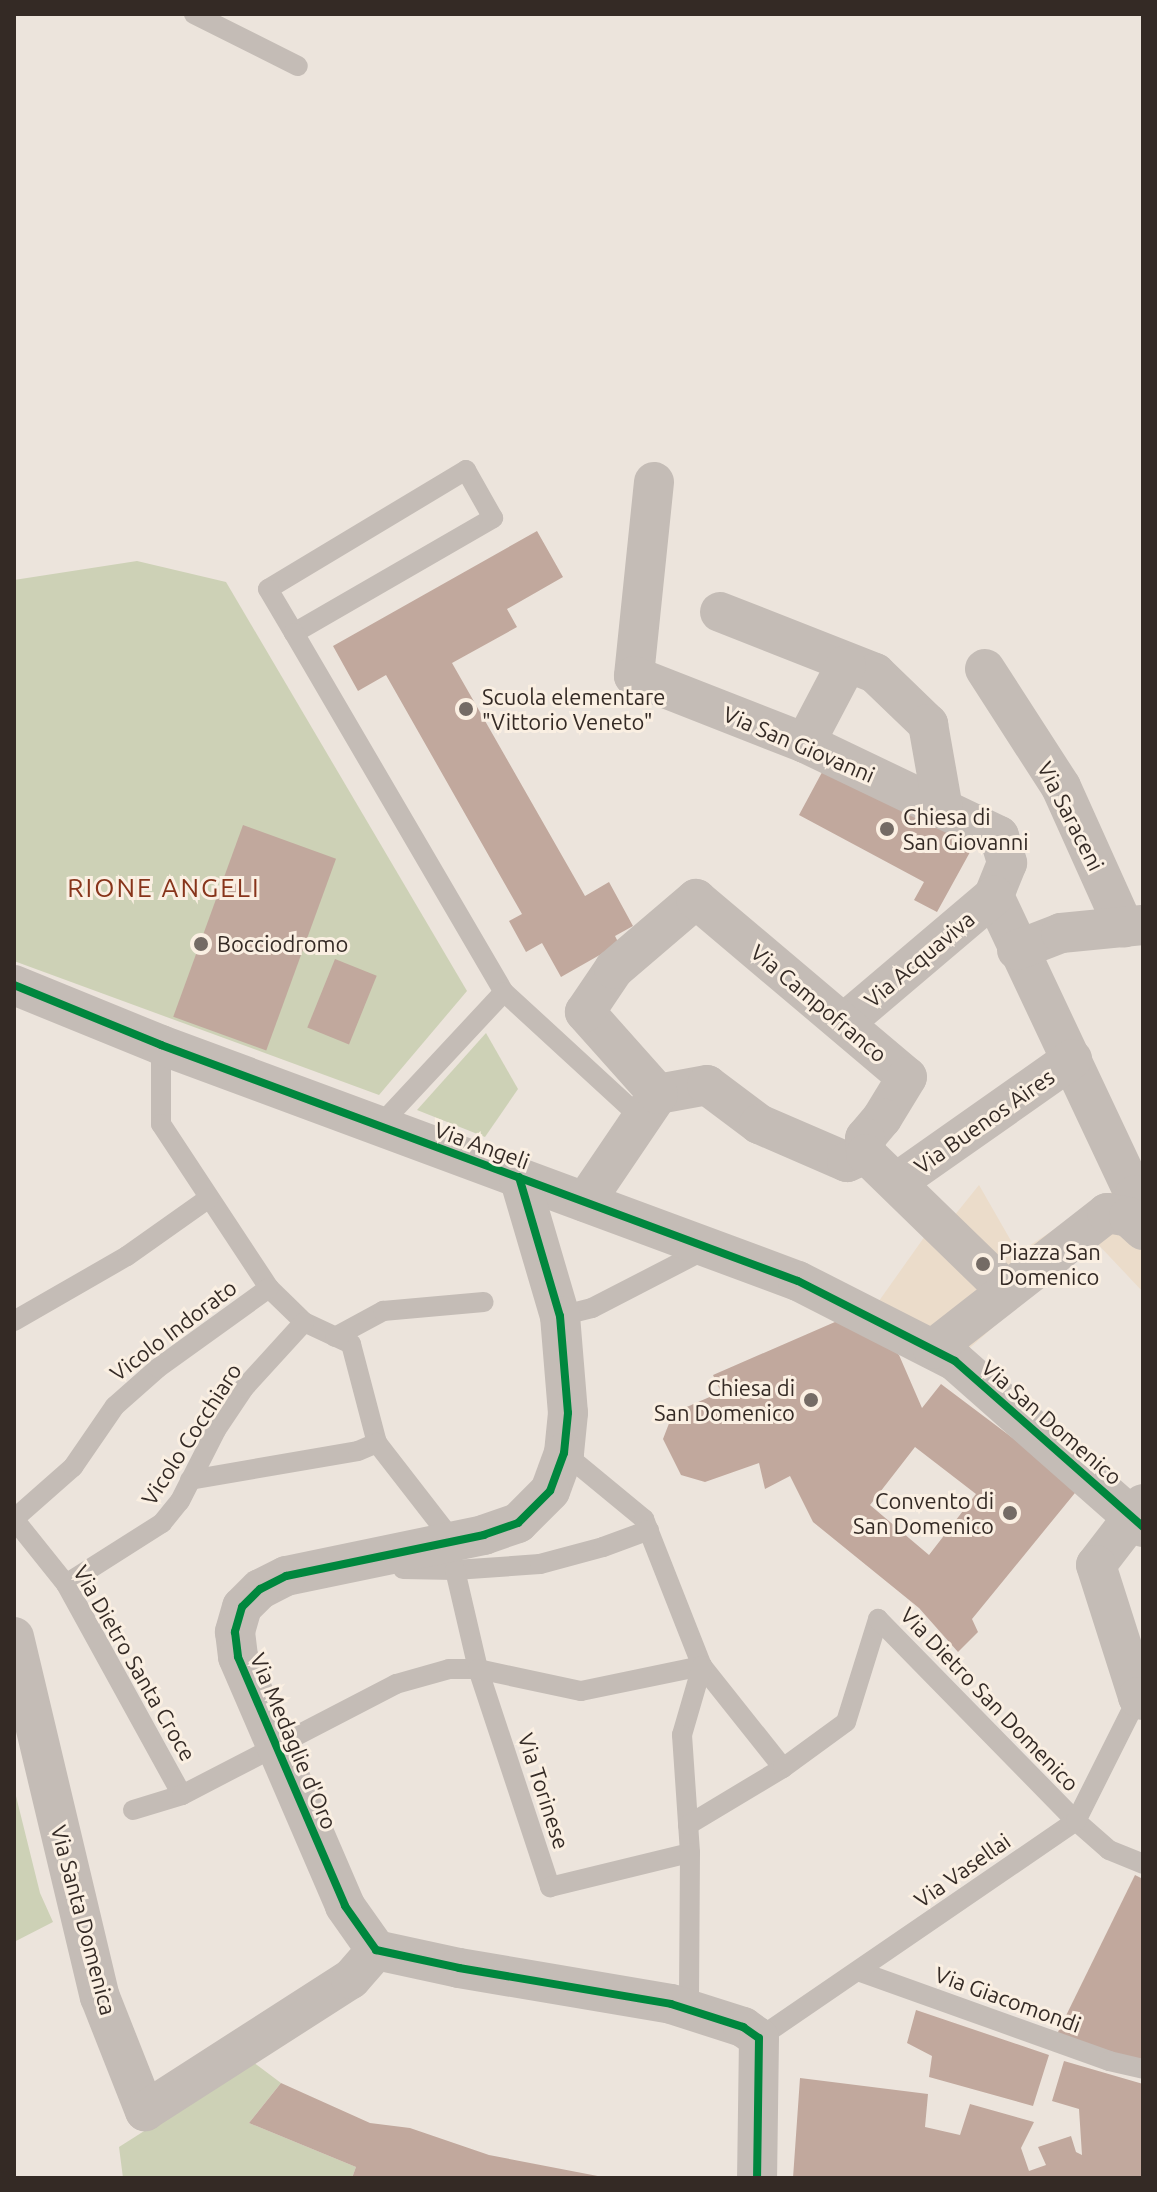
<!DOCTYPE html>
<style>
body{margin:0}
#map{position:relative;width:1157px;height:2192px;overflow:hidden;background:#ece4dc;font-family:Ubuntu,sans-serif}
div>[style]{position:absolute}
.green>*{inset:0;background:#cdd1b6}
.plaza>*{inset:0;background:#ebdcca}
.building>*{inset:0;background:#c1a89d;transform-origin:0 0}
.lane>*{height:20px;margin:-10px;padding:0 10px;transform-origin:10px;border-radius:10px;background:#c4bcb6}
.street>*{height:40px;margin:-20px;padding:0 20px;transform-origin:20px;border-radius:20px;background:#c4bcb6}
.cycleway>*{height:8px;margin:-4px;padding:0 4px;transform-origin:4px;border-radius:4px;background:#00873e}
.dots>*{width:22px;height:22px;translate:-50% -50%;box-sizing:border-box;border:4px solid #faefe2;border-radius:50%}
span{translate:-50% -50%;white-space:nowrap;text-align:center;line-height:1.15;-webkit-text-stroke:6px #faefe2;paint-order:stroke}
.poi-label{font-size:22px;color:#342a25}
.left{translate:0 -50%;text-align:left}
.right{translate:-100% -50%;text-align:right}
.street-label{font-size:22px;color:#342a25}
.quarter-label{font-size:26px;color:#87341a;letter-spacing:2px}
.frame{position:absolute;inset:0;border:16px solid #342a25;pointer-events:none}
</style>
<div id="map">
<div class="green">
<i style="clip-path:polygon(137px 561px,226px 582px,467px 991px,379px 1095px,14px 961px,14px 580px)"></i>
<i style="clip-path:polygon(486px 1033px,518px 1089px,485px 1137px,417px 1110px)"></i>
<i style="clip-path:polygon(14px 1788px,40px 1893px,53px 1922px,14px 1942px)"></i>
<i style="clip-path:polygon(253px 2062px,281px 2083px,249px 2123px,356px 2167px,352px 2178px,123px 2178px,119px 2147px)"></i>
</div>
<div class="plaza">
<i style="clip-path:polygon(979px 1185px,1018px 1253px,1123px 1185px,1143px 1200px,1143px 1292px,1093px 1239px,955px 1361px,869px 1315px,930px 1229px,950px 1221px)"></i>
</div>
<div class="building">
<i style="clip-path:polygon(537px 531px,563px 577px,507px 609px,517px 627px,452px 663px,585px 896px,609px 882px,633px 926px,615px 936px,619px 944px,561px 977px,542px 943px,526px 952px,509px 921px,522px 914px,386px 675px,358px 691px,333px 646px)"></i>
<i style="clip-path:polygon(827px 763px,975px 843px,937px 912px,914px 900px,924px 882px,799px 815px)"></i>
<i style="left:243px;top:825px;width:99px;height:204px;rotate:20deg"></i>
<i style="left:335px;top:959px;width:45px;height:74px;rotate:22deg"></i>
<i style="clip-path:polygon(evenodd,851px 1315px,899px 1355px,922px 1408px,941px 1384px,1079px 1488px,972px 1619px,978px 1632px,958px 1652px,919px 1608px,813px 1522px,790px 1476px,765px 1489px,759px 1463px,705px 1482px,681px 1475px,663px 1439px,673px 1413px,721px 1392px,713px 1375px,851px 1315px,915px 1447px,976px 1494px,929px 1555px,870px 1505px,915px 1447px)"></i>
<i style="clip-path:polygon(1135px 1875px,1143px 1879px,1143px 2062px,1057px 2034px)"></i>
<i style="clip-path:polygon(916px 2010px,1049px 2055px,1033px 2106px,929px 2077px,932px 2056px,907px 2043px)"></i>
<i style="clip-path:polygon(1064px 2061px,1143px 2084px,1143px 2178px,793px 2178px,800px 2078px,928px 2094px,925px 2127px,960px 2135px,970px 2104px,1034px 2122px,1021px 2148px,1029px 2171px,1046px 2165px,1038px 2147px,1071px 2136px,1076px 2152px,1082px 2155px,1079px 2109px,1052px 2101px)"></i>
<i style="clip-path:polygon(281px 2083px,370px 2123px,410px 2128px,489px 2155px,608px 2178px,352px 2178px,356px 2167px,249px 2123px)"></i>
</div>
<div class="lane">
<i style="left:194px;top:14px;width:116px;rotate:26.6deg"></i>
<i style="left:294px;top:633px;width:230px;rotate:-30deg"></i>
<i style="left:493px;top:518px;width:55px;rotate:-119.4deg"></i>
<i style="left:466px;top:470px;width:231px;rotate:149deg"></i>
<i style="left:268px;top:589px;width:51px;rotate:59.4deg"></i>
<i style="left:294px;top:633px;width:416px;rotate:59.7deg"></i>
<i style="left:504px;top:992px;width:188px;rotate:42.6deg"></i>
<i style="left:161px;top:1045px;width:79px;rotate:90deg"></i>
<i style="left:161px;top:1124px;width:196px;rotate:56.6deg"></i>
<i style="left:269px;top:1288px;width:49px;rotate:44.2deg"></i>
<i style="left:304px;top:1322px;width:52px;rotate:25.1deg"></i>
<i style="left:351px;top:1344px;width:102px;rotate:75.3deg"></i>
<i style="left:379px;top:1126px;width:183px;rotate:-47deg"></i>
<i style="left:560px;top:1316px;width:33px;rotate:-14deg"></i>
<i style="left:592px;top:1308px;width:131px;rotate:-27.3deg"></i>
<i style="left:14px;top:1321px;width:130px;rotate:-29.9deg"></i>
<i style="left:127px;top:1256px;width:100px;rotate:-35.3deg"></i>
<i style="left:335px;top:1337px;width:55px;rotate:-28.4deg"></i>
<i style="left:383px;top:1311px;width:101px;rotate:-5.1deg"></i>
<i style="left:564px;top:1453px;width:104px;rotate:39.5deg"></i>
<i style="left:644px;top:1519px;width:158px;rotate:68.5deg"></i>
<i style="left:702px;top:1666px;width:130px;rotate:51.5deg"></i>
<i style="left:190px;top:1480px;width:170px;rotate:-9.8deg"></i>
<i style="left:358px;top:1451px;width:21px;rotate:-23deg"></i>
<i style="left:377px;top:1443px;width:124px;rotate:52.2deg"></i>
<i style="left:403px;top:1569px;width:52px;rotate:1.1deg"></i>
<i style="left:455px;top:1570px;width:85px;rotate:-4deg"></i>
<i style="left:540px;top:1564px;width:65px;rotate:-15.1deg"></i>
<i style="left:603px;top:1547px;width:49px;rotate:-20.3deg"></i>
<i style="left:455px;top:1570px;width:102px;rotate:76.9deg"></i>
<i style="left:478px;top:1669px;width:230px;rotate:71.7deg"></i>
<i style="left:550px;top:1887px;width:144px;rotate:-13.7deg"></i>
<i style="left:66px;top:1584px;width:114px;rotate:-32.4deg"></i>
<i style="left:162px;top:1523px;width:28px;rotate:-51deg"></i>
<i style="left:180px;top:1501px;width:80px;rotate:-63.1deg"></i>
<i style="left:216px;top:1430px;width:50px;rotate:-56.3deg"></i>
<i style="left:244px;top:1388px;width:89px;rotate:-47.7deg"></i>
<i style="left:182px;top:1795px;width:241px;rotate:-118.8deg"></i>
<i style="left:66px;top:1584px;width:83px;rotate:-128.7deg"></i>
<i style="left:14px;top:1519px;width:79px;rotate:-41.4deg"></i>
<i style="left:73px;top:1467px;width:74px;rotate:-55.5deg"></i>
<i style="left:115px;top:1406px;width:57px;rotate:-41.5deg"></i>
<i style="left:158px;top:1368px;width:137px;rotate:-35.8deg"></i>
<i style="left:133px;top:1810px;width:51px;rotate:-17deg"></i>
<i style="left:182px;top:1795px;width:241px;rotate:-27.4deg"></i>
<i style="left:396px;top:1684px;width:55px;rotate:-15.8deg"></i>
<i style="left:449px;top:1669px;width:29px"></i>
<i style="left:478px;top:1669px;width:105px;rotate:12.1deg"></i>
<i style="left:581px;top:1691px;width:124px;rotate:-11.7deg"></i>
<i style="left:702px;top:1666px;width:72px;rotate:106.2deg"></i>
<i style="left:682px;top:1735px;width:118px;rotate:86.1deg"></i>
<i style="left:690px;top:1853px;width:156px;rotate:90.4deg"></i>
<i style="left:688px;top:1825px;width:111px;rotate:-31deg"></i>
<i style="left:783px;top:1768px;width:78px;rotate:-36.1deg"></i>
<i style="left:846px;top:1722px;width:108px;rotate:-72.7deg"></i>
<i style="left:878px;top:1619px;width:283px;rotate:45.6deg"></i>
<i style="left:1076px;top:1821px;width:44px;rotate:41.3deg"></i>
<i style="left:1109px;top:1850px;width:37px;rotate:22deg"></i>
<i style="left:858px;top:1971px;width:267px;rotate:19.7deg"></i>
<i style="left:1109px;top:2061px;width:35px;rotate:13deg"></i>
<i style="left:759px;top:2038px;width:384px;rotate:-34.4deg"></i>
<i style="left:1076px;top:1821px;width:139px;rotate:-63.4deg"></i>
</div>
<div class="street">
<i style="left:654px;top:482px;width:195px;rotate:95.9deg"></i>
<i style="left:634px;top:676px;width:184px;rotate:21.4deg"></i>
<i style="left:805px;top:743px;width:215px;rotate:25.6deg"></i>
<i style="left:999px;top:836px;width:28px;rotate:73deg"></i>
<i style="left:1007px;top:863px;width:35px;rotate:112deg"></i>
<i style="left:994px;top:896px;width:331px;rotate:64.8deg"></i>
<i style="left:1135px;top:1195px;width:23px;rotate:105deg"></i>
<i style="left:720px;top:612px;width:167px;rotate:21.5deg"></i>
<i style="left:875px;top:673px;width:74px;rotate:43.9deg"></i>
<i style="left:928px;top:724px;width:86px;rotate:80deg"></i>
<i style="left:985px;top:669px;width:140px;rotate:57.2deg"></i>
<i style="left:1061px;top:787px;width:154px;rotate:65.8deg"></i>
<i style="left:805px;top:743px;width:88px;rotate:-62.3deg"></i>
<i style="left:1017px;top:950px;width:47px;rotate:-21.1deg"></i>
<i style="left:1061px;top:933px;width:82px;rotate:-5.6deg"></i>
<i style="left:14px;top:985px;width:159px;rotate:22.2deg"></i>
<i style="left:161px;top:1045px;width:679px;rotate:20.33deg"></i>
<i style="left:798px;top:1281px;width:176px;rotate:27deg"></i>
<i style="left:955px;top:1361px;width:251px;rotate:41.4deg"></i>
<i style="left:844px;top:1023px;width:197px;rotate:-40.3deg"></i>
<i style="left:658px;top:1094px;width:50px;rotate:-10.4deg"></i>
<i style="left:707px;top:1085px;width:65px;rotate:36.9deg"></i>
<i style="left:759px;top:1124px;width:96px;rotate:23.4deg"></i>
<i style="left:847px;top:1162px;width:21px;rotate:-23deg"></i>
<i style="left:519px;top:1177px;width:145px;rotate:73.6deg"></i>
<i style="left:560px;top:1316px;width:97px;rotate:85.3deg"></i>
<i style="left:568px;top:1413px;width:40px;rotate:95.7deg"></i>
<i style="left:564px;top:1453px;width:40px;rotate:110.2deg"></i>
<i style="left:550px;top:1491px;width:45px;rotate:135deg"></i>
<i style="left:518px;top:1523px;width:36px;rotate:161deg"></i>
<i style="left:484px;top:1535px;width:202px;rotate:168.3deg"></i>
<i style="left:286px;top:1576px;width:29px;rotate:153deg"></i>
<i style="left:260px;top:1589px;width:25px;rotate:135deg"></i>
<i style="left:242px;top:1607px;width:26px;rotate:106deg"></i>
<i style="left:235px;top:1632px;width:25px;rotate:83deg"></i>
<i style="left:238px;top:1657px;width:271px;rotate:66.7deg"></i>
<i style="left:345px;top:1906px;width:54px;rotate:54.8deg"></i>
<i style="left:376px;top:1950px;width:85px;rotate:12.2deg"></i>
<i style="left:459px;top:1968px;width:215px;rotate:9.6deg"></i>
<i style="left:671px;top:2004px;width:76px;rotate:17.7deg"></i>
<i style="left:743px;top:2027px;width:19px;rotate:35deg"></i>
<i style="left:759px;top:2038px;width:140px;rotate:90.8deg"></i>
<i style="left:897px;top:1182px;width:214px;rotate:-35.1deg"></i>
<i style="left:585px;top:1202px;width:130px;rotate:-55.9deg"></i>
<i style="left:658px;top:1094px;width:110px;rotate:-131.7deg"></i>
<i style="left:585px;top:1012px;width:52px;rotate:-56deg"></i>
<i style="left:614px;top:969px;width:108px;rotate:-40.5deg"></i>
<i style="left:696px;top:899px;width:276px;rotate:40.2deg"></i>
<i style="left:907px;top:1077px;width:48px;rotate:121.4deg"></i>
<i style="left:882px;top:1118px;width:26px;rotate:130deg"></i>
<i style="left:865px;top:1138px;width:16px;rotate:86deg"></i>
<i style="left:866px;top:1154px;width:195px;rotate:44.2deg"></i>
<i style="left:933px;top:1349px;width:221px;rotate:-38deg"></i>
<i style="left:1107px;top:1213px;width:22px;rotate:10deg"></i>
<i style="left:1129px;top:1217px;width:19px;rotate:43deg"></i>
<i style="left:1143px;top:1504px;width:77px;rotate:127.6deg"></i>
<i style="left:1096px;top:1565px;width:139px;rotate:72.3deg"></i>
<i style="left:1138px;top:1697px;width:6px;rotate:31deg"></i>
<i style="left:14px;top:1637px;width:370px;rotate:76.6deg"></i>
<i style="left:100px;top:1997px;width:123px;rotate:68.5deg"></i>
<i style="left:145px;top:2111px;width:245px;rotate:-32.7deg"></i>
<i style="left:351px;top:1979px;width:38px;rotate:-49deg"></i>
</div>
<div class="cycleway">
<i style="left:14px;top:985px;width:159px;rotate:22.2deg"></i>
<i style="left:161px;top:1045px;width:679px;rotate:20.33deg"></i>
<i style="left:798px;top:1281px;width:176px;rotate:27deg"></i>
<i style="left:955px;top:1361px;width:251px;rotate:41.4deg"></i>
<i style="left:519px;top:1177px;width:145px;rotate:73.6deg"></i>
<i style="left:560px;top:1316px;width:97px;rotate:85.3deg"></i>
<i style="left:568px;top:1413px;width:40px;rotate:95.7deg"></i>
<i style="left:564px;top:1453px;width:40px;rotate:110.2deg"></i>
<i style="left:550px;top:1491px;width:45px;rotate:135deg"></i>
<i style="left:518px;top:1523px;width:36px;rotate:161deg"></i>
<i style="left:484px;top:1535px;width:202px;rotate:168.3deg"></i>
<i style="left:286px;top:1576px;width:29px;rotate:153deg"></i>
<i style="left:260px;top:1589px;width:25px;rotate:135deg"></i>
<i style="left:242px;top:1607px;width:26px;rotate:106deg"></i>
<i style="left:235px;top:1632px;width:25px;rotate:83deg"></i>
<i style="left:238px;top:1657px;width:271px;rotate:66.7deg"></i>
<i style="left:345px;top:1906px;width:54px;rotate:54.8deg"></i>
<i style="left:376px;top:1950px;width:85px;rotate:12.2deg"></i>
<i style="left:459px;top:1968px;width:215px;rotate:9.6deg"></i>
<i style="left:671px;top:2004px;width:76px;rotate:17.7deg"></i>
<i style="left:743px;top:2027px;width:19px;rotate:35deg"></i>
<i style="left:759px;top:2038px;width:140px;rotate:90.8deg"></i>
</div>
<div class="dots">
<i style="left:466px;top:709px;background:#746b65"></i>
<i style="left:887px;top:829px;background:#746b65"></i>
<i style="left:201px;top:944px;background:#746b65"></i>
<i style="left:983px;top:1264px;background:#746b65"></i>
<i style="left:811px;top:1400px;background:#746b65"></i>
<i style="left:1010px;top:1513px;background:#746b65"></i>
</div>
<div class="poi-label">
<span class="left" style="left:482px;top:709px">Scuola elementare<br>"Vittorio Veneto"</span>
<span class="left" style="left:903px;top:829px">Chiesa di<br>San Giovanni</span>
<span class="left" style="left:217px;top:944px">Bocciodromo</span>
<span class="left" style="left:999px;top:1264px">Piazza San<br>Domenico</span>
<span class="right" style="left:795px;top:1400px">Chiesa di<br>San Domenico</span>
<span class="right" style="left:994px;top:1513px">Convento di<br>San Domenico</span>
</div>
<div class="street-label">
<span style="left:799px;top:744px;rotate:23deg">Via San Giovanni</span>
<span style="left:1071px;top:816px;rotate:63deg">Via Saraceni</span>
<span style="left:919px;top:959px;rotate:-40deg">Via Acquaviva</span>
<span style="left:819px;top:1003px;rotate:40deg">Via Campofranco</span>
<span style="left:984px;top:1121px;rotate:-35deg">Via Buenos Aires</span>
<span style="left:482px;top:1145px;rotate:20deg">Via Angeli</span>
<span style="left:173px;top:1330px;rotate:-37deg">Vicolo Indorato</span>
<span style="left:1052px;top:1422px;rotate:41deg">Via San Domenico</span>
<span style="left:191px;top:1434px;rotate:-57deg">Vicolo Cocchiaro</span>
<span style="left:135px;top:1663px;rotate:60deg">Via Dietro Santa Croce</span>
<span style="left:990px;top:1699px;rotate:46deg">Via Dietro San Domenico</span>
<span style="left:294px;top:1741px;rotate:67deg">Via Medaglie d'Oro</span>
<span style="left:544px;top:1791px;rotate:72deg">Via Torinese</span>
<span style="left:962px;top:1870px;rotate:-35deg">Via Vasellai</span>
<span style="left:84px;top:1920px;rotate:75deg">Via Santa Domenica</span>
<span style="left:1008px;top:1999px;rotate:20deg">Via Giacomondi</span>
</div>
<div class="quarter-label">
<span style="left:164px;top:888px">RIONE ANGELI</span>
</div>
<div class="frame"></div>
</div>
